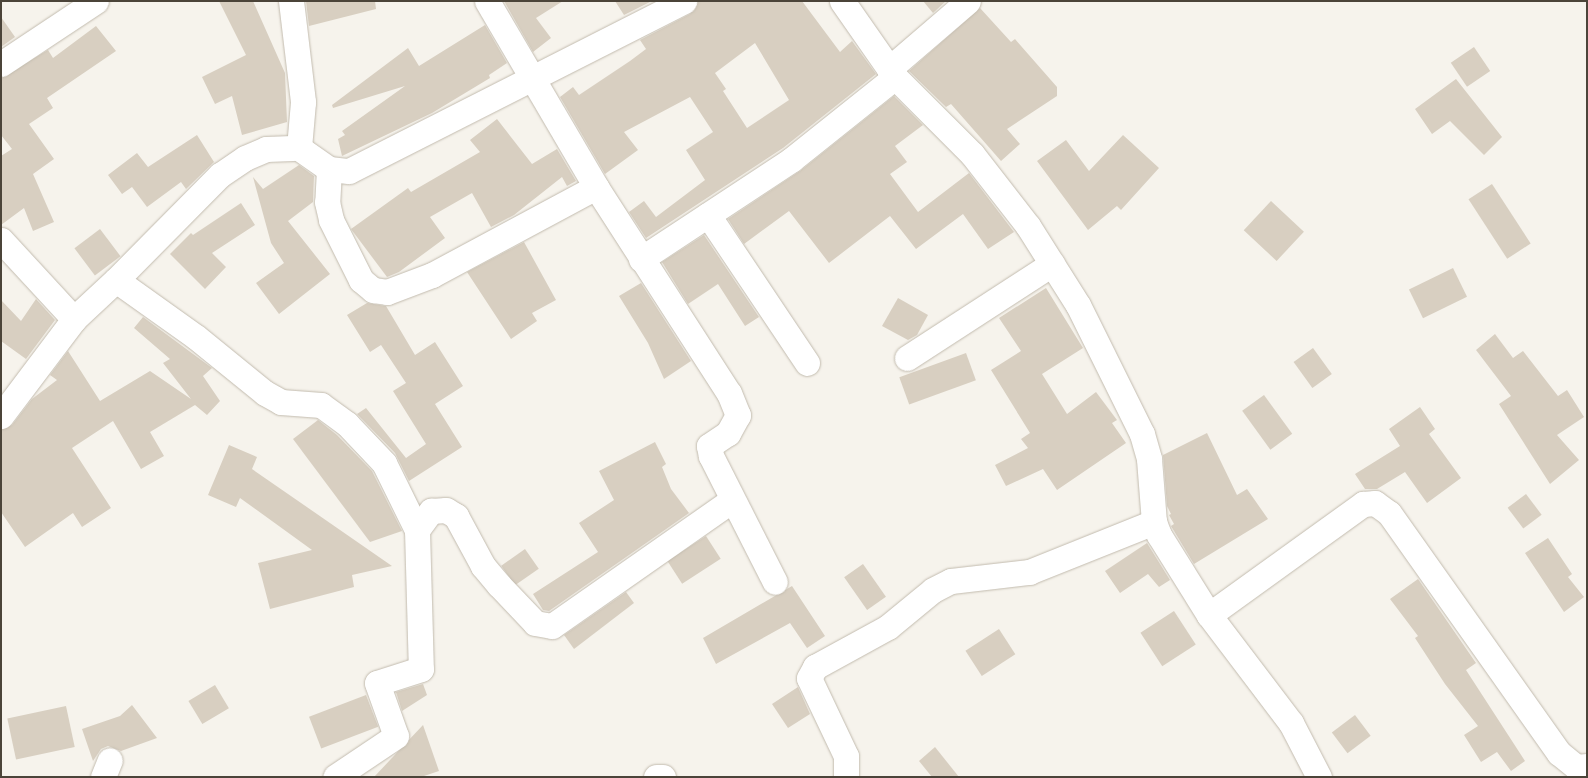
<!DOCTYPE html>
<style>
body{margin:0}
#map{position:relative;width:1588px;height:778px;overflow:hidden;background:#f6f3ec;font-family:"Noto Sans",sans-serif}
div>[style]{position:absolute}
.building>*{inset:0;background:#d8cfc1;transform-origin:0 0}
.roads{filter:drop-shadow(0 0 1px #c2bbae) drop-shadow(0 0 1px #c2bbae)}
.minor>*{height:25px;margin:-12.5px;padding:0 12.5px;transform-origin:12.5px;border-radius:12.5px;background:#fff}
span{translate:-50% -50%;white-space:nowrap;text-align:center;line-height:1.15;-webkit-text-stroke:4px #fff;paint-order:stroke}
.frame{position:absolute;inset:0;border:2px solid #4b4439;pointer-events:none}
</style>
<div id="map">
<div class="building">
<i style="clip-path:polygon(219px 1px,253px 1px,285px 73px,287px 122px,242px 135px,232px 96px,215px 104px,202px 77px,246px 55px)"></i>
<i style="clip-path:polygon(306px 1px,375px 1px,376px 9px,309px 26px)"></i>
<i style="clip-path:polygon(504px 1px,563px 1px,536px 18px,551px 38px,533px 52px)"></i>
<i style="clip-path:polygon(615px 1px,652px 1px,624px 15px)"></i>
<i style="clip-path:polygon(evenodd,698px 1px,802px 1px,840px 52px,852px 41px,876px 74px,783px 148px,646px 238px,629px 212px,644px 201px,656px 217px,705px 180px,686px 150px,713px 132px,690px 97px,624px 132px,638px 150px,605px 174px,560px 97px,573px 87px,579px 95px,630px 61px,646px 49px,640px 40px,690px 14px,698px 1px,755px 43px,789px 100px,747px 128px,723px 91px,726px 89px,715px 73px,755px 43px)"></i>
<i style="clip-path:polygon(923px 1px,946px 1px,933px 13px)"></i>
<i style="clip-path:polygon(980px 8px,1011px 42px,1015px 39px,1057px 87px,1057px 96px,1007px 129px,1020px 144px,1001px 161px,951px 104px,946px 107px,909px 71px)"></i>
<i style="clip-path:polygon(1px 17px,15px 37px,1px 47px)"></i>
<i style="clip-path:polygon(485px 25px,507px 63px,489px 75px,490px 78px,432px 113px,342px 156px,338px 139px,345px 135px,342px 131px,405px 86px,333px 108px,332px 105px,408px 48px,419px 66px)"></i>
<i style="clip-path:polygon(96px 26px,116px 51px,47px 98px,53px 108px,29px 124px,54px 159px,33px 174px,54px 222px,33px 231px,24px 208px,1px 225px,1px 156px,12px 149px,1px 135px,1px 78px,48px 50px,53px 58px)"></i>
<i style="left:1474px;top:47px;width:29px;height:28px;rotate:56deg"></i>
<i style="clip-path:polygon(1456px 79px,1502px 137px,1484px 155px,1450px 121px,1432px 134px,1415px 109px)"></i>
<i style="clip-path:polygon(894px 96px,923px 125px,895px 146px,907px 162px,890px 174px,918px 212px,969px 173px,1014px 232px,988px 249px,963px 214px,916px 249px,890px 216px,829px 263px,789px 211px,744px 244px,728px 219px,800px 171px)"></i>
<i style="clip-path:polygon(497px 119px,532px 164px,557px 149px,576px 181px,567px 186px,562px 177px,514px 215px,491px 227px,472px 193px,430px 217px,445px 238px,399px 272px,387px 277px,351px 229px,408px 188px,411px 192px,480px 152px,470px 140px)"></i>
<i style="clip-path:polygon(197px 135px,214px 162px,186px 189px,181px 182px,147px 207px,132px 187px,122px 194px,108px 175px,137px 153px,148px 167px)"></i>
<i style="clip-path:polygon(1123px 135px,1159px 168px,1121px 210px,1117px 206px,1088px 230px,1037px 161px,1066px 140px,1089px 171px)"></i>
<i style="clip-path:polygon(299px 165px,314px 176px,313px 202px,288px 221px,330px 274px,279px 314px,256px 283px,284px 263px,271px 243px,253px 177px,263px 189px)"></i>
<i style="left:1492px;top:184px;width:71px;height:28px;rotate:57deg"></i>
<i style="left:1271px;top:201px;width:45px;height:40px;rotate:43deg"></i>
<i style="clip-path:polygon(241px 203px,255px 225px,212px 253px,226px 267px,205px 289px,170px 254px,191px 233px,193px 235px)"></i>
<i style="left:100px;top:229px;width:34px;height:32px;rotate:53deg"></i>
<i style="clip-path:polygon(704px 235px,759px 317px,745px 326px,718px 284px,688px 304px,662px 262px)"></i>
<i style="clip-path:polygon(524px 242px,556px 300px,532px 313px,537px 321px,511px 339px,467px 272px)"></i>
<i style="left:1453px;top:268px;width:32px;height:49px;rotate:64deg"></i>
<i style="clip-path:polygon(641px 283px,691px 361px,664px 379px,648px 343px,619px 296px)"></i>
<i style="clip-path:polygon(1046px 288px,1083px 348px,1042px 374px,1067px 414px,1096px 392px,1117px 420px,1112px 423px,1126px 443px,1057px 490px,1043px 469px,1006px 486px,995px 465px,1028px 448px,1021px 439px,1030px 433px,991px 370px,1021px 351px,999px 318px)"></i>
<i style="clip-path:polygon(898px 298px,928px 315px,917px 335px,908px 340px,882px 326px)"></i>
<i style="clip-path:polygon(36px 299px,55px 320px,26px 359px,1px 341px,1px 300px,21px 321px)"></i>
<i style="clip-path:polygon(367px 303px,386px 306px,415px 355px,435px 342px,463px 386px,435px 404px,462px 447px,409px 481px,395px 453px,357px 414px,366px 408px,406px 458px,426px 444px,393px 391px,406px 383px,381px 345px,370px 352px,347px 315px)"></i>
<i style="clip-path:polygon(143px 317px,212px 368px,203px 376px,220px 401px,207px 415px,195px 405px,150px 432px,164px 456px,141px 469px,113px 421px,72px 448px,111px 508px,82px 527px,73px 513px,25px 547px,1px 512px,1px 430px,12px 425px,32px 399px,57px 380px,50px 375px,68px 351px,100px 401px,150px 371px,191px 399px,163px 363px,170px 359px,134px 328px)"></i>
<i style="clip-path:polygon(1495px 334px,1513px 358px,1523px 351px,1558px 396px,1567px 390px,1584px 417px,1557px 435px,1579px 460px,1550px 484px,1499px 404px,1511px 396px,1476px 350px)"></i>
<i style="left:1313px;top:348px;width:32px;height:24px;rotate:54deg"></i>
<i style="left:966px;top:353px;width:29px;height:71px;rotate:70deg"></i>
<i style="left:1264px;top:395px;width:48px;height:27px;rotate:54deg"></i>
<i style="clip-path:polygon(1420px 407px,1435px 429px,1429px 434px,1461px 478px,1427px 503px,1405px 472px,1377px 489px,1365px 489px,1355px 474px,1400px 446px,1389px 429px)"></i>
<i style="clip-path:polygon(318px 420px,337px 435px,372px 471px,402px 531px,370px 542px,293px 439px)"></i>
<i style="clip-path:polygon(1207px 433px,1237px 495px,1247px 489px,1268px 519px,1194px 564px,1171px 526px,1174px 524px,1169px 515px,1171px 514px,1167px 506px,1163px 455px)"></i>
<i style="clip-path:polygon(655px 442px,666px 464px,662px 467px,671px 489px,689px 513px,549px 611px,543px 610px,533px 594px,598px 552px,579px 523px,614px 500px,599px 471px)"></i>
<i style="clip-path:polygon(229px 445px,257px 457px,252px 469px,392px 566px,352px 575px,354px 587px,270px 609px,258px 563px,312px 550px,240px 498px,236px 507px,208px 495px)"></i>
<i style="left:1526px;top:494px;width:26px;height:23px;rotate:53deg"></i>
<i style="left:706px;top:536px;width:27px;height:46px;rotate:57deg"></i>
<i style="clip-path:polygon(1548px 538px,1572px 574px,1568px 577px,1584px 597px,1564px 612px,1525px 553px)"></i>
<i style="clip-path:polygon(1147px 543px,1170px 580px,1159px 587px,1148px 574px,1120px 593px,1105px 571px)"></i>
<i style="left:525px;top:549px;width:24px;height:29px;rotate:55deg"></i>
<i style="left:863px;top:564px;width:40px;height:23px;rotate:55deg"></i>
<i style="clip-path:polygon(1418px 579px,1476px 663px,1466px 670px,1525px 761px,1511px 771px,1497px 752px,1481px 762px,1464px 735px,1478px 726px,1445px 684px,1415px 638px,1418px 636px,1390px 599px)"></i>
<i style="clip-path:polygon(792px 586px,825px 636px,807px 648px,790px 623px,716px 664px,703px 638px)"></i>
<i style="clip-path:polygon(626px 592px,634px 603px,574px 649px,564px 635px)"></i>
<i style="left:1174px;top:611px;width:40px;height:40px;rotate:57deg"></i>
<i style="left:999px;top:629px;width:30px;height:40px;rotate:57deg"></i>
<i style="clip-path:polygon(423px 684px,427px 695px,402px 711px,396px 692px)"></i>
<i style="left:215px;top:685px;width:27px;height:31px;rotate:59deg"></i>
<i style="clip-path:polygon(798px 687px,810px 714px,788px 728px,772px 704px)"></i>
<i style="left:366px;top:695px;width:34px;height:61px;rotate:69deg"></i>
<i style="clip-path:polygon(132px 705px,157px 738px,121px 751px,108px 746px,101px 749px,93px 761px,82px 729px,120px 716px)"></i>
<i style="left:66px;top:706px;width:42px;height:60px;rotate:78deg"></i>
<i style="left:1355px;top:715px;width:26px;height:29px;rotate:53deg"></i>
<i style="clip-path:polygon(423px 725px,439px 771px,421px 777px,374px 777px)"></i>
<i style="clip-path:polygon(935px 747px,959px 777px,932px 777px,919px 761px)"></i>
</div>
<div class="roads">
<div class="minor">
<i style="left:291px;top:1px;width:102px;rotate:83.2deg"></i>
<i style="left:303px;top:102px;width:46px;rotate:95deg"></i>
<i style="left:487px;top:1px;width:216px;rotate:59.6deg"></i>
<i style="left:596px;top:187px;width:245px;rotate:57.2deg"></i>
<i style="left:729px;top:393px;width:24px;rotate:68deg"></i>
<i style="left:738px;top:415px;width:21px;rotate:119deg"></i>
<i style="left:728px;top:433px;width:23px;rotate:146deg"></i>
<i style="left:709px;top:446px;width:10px;rotate:79deg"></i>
<i style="left:711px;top:456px;width:141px;rotate:63.1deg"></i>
<i style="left:842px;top:1px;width:93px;rotate:55.1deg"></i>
<i style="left:895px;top:77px;width:109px;rotate:45deg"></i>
<i style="left:972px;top:154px;width:91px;rotate:52.1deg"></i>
<i style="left:1028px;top:226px;width:93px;rotate:57.7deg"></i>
<i style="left:1078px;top:305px;width:144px;rotate:63.6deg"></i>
<i style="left:1142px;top:434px;width:26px;rotate:74deg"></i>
<i style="left:1149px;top:459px;width:63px;rotate:85.5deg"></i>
<i style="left:1154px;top:522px;width:14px;rotate:69deg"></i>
<i style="left:1159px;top:535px;width:94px;rotate:58deg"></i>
<i style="left:1209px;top:615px;width:136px;rotate:52.8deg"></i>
<i style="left:1291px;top:723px;width:61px;rotate:62.6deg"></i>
<i style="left:1px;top:64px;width:114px;rotate:-33.6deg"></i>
<i style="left:889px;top:69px;width:104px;rotate:-40.7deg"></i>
<i style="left:329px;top:169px;width:33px;rotate:93deg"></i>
<i style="left:327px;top:202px;width:18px;rotate:77deg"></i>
<i style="left:331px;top:220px;width:67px;rotate:63.4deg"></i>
<i style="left:361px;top:280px;width:16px;rotate:40deg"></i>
<i style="left:373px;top:290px;width:14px;rotate:8deg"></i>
<i style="left:387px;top:292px;width:48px;rotate:-20.7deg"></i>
<i style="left:432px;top:275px;width:186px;rotate:-28.2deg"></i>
<i style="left:708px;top:215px;width:178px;rotate:56.2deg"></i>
<i style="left:1px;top:240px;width:108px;rotate:47.3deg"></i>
<i style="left:641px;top:259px;width:180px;rotate:-33.4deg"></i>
<i style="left:791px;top:160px;width:133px;rotate:-38.6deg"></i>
<i style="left:116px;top:280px;width:98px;rotate:35.5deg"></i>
<i style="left:196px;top:337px;width:89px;rotate:39.1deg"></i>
<i style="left:265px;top:393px;width:18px;rotate:29deg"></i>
<i style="left:281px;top:402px;width:40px;rotate:4.3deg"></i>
<i style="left:321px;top:405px;width:32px;rotate:36deg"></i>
<i style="left:347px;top:424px;width:54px;rotate:46.5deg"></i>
<i style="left:384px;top:463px;width:75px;rotate:63.8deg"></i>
<i style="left:417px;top:530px;width:139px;rotate:88.4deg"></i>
<i style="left:421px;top:669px;width:46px;rotate:162.3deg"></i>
<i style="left:377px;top:683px;width:56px;rotate:70.3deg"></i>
<i style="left:396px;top:736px;width:73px;rotate:146.1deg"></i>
<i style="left:907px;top:358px;width:173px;rotate:-33deg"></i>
<i style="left:1px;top:416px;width:121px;rotate:-53deg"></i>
<i style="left:74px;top:319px;width:57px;rotate:-42.9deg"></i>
<i style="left:116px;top:280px;width:148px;rotate:-45.3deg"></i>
<i style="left:220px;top:175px;width:30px;rotate:-34deg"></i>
<i style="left:245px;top:158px;width:23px;rotate:-23deg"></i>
<i style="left:266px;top:149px;width:33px;rotate:-2deg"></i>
<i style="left:299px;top:148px;width:37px;rotate:35deg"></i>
<i style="left:329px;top:169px;width:20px;rotate:6deg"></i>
<i style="left:349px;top:171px;width:376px;rotate:-26.9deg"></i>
<i style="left:417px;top:530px;width:24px;rotate:-54deg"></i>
<i style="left:431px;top:511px;width:15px;rotate:-4deg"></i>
<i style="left:446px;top:510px;width:12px;rotate:31deg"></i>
<i style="left:456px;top:516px;width:57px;rotate:61.6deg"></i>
<i style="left:483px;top:566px;width:25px;rotate:50deg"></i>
<i style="left:499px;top:585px;width:52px;rotate:46.5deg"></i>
<i style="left:535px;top:623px;width:17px;rotate:10deg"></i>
<i style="left:552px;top:626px;width:220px;rotate:-35deg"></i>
<i style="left:1209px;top:615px;width:190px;rotate:-35.8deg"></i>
<i style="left:1363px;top:504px;width:12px;rotate:-5deg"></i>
<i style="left:1375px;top:503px;width:17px;rotate:36deg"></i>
<i style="left:1389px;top:513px;width:294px;rotate:54.7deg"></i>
<i style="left:1559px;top:753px;width:22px;rotate:39deg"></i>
<i style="left:1576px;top:767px;width:11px;rotate:-5deg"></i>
<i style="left:103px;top:777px;width:18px;rotate:-68deg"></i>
<i style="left:656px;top:777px;width:7px"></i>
<i style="left:846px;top:777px;width:21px;rotate:-90deg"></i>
<i style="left:846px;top:756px;width:86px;rotate:-115.4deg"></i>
<i style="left:809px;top:678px;width:13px;rotate:-61deg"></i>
<i style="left:815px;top:667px;width:83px;rotate:-28.7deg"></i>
<i style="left:888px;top:627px;width:58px;rotate:-39.4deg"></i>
<i style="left:933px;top:590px;width:20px;rotate:-27deg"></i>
<i style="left:951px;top:581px;width:79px;rotate:-6.6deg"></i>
<i style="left:1029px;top:572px;width:135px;rotate:-21.8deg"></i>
</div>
</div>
<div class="frame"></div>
</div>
